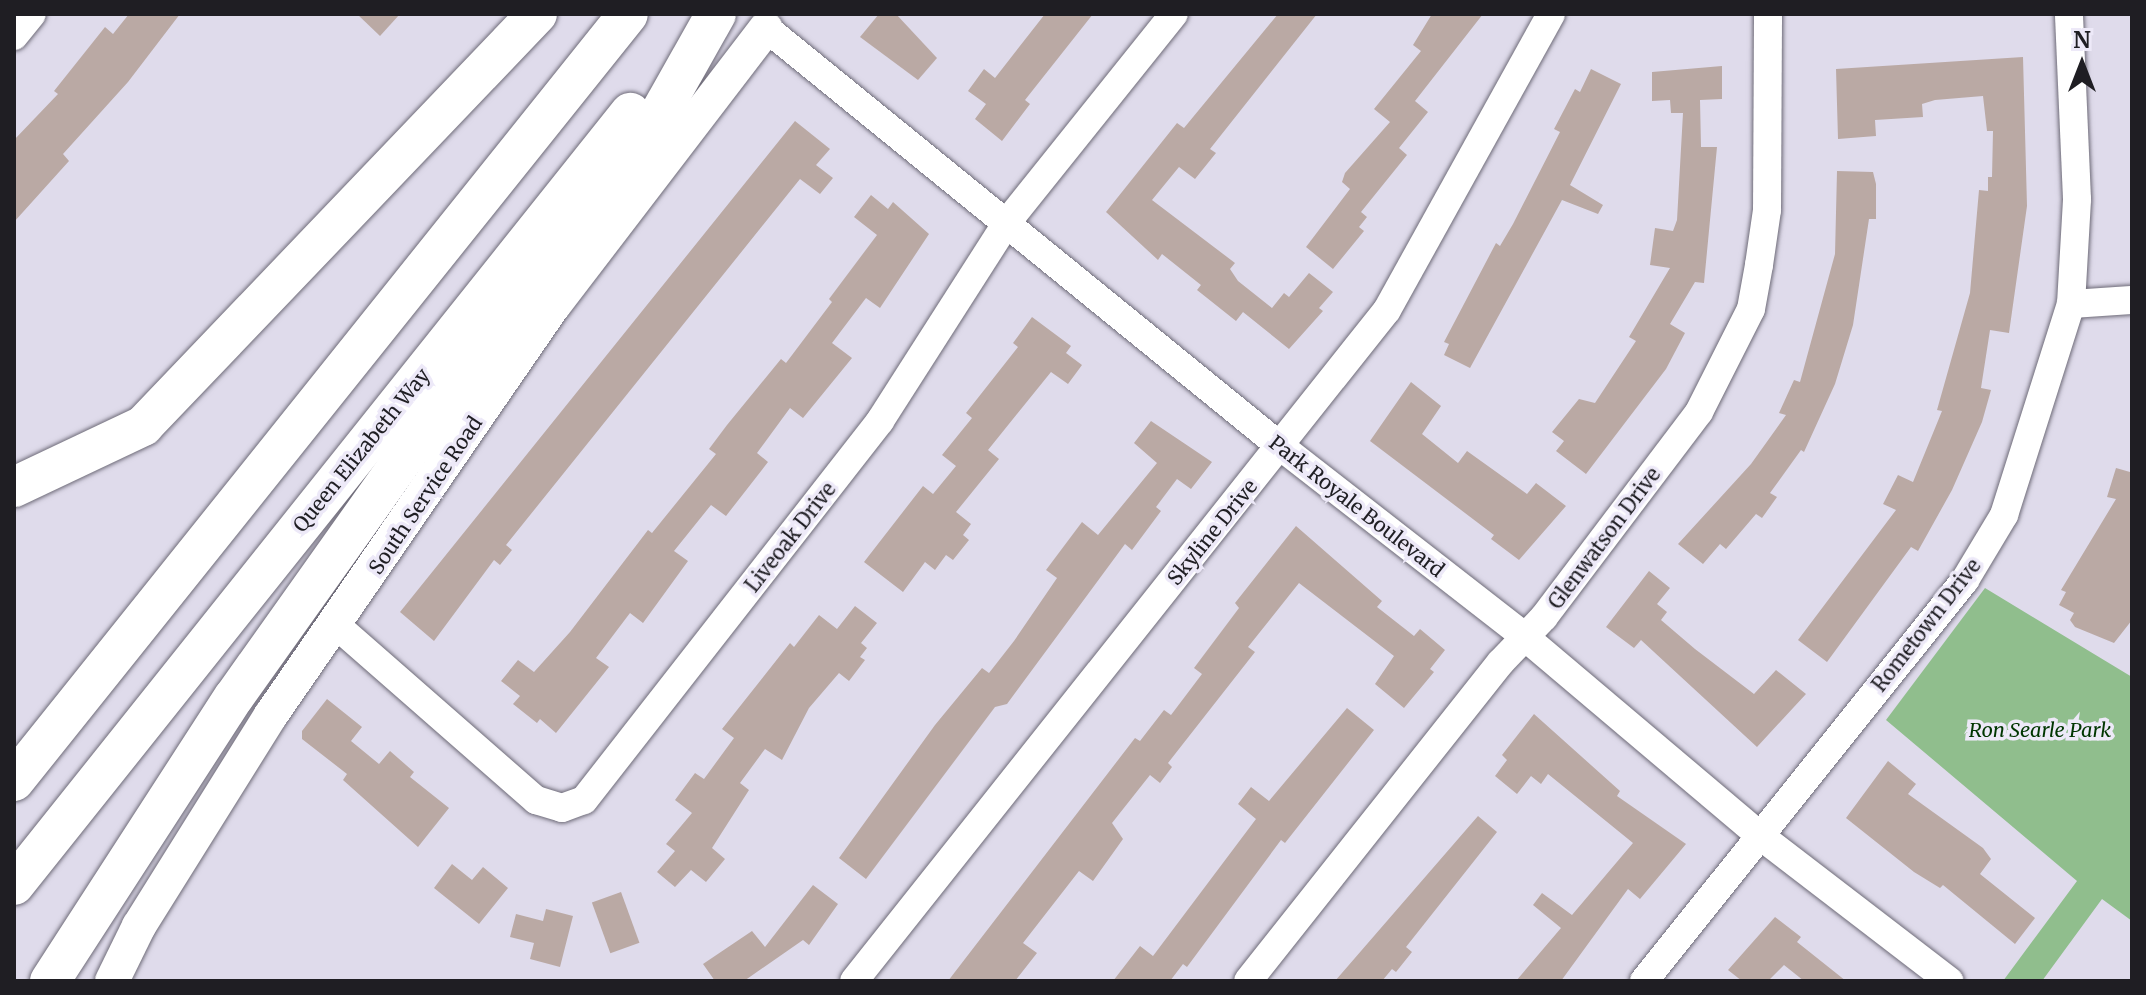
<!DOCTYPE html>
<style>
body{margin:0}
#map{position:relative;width:2146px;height:995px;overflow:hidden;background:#dfdbeb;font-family:Merriweather,serif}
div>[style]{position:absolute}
.green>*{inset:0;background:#90be8d}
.building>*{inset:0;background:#baa9a4;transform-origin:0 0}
.roads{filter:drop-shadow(0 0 2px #6e6b78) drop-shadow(0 0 2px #6e6b78)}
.minor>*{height:28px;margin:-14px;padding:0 14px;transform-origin:14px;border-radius:14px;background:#fff}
.major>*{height:34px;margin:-17px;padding:0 17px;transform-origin:17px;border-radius:17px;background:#fff}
.highway>*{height:40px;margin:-20px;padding:0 20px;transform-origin:20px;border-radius:20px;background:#fff}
span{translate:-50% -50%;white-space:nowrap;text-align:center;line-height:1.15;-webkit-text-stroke:7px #ede9f8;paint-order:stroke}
.street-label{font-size:20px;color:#1f1e23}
.park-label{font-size:20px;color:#003601;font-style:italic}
.frame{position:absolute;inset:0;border:16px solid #1f1e23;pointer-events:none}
.north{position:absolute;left:2042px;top:24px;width:80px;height:80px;-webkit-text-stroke:6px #ede9f8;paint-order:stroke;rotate:0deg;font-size:22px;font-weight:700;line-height:32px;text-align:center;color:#1f1e23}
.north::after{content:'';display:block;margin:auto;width:28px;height:36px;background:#1f1e23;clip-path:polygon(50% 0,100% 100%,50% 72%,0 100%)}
</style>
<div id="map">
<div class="green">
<i style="clip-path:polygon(1985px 588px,2132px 677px,2132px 921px,2102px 899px,2042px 981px,2003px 981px,2077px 881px,1886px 720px)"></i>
</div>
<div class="building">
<i style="clip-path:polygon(129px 14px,180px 14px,128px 82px,63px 154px,69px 161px,14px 222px,14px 140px,58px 94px,54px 91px,105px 27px,113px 34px)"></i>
<i style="clip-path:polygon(357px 14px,400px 14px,380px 36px)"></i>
<i style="clip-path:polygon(879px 14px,896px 14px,937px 58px,918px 80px,860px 37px)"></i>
<i style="clip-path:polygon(1045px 14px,1093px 14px,1025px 100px,1030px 104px,1002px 141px,975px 119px,986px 104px,968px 91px,984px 69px,995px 78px)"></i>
<i style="clip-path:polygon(1278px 14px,1317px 14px,1210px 149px,1216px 153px,1195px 179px,1179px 167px,1152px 200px,1235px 263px,1230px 269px,1238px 281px,1272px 308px,1284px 293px,1289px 297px,1309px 273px,1333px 292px,1319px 308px,1323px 311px,1289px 349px,1243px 312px,1236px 321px,1197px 290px,1201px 285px,1162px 254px,1158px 260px,1106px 212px,1177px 123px,1184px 128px)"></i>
<i style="clip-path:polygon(1432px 14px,1483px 14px,1415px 101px,1428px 112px,1399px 148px,1407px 155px,1361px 212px,1367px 217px,1359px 227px,1364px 231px,1333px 269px,1306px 247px,1350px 189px,1342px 182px,1345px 173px,1390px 122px,1374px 109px,1421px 51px,1413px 45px)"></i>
<i style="clip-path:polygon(2023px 57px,2027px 206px,2009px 333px,1990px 330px,1981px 388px,1991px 390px,1982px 422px,1952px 490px,1918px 551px,1911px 547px,1827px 662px,1798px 640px,1896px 510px,1883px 504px,1898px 475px,1913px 482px,1942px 411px,1937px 410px,1970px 293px,1979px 190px,1988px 191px,1988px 177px,1992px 177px,1993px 131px,1987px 131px,1983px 96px,1935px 100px,1922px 104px,1923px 117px,1875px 120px,1876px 136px,1838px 139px,1836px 69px)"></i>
<i style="clip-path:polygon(1722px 66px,1722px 99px,1700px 100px,1701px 147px,1717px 147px,1704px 283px,1695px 282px,1670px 324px,1685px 333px,1666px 369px,1586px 474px,1556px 451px,1564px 441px,1552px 432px,1579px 399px,1595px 403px,1636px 341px,1629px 337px,1670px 268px,1650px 265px,1655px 228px,1673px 231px,1677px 220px,1683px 113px,1671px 113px,1670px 100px,1652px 101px,1652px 72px)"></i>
<i style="clip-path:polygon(1591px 69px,1621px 84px,1570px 185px,1603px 205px,1598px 214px,1562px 200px,1470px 368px,1444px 355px,1449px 344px,1444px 342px,1496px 243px,1500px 246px,1513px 224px,1560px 132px,1554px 129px,1575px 89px,1580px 92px)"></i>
<i style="clip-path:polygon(795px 121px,830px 149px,816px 165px,833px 178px,820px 194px,800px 179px,506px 545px,512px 550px,500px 565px,494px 560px,434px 641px,400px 612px)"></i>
<i style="clip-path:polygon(1837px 171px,1873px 172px,1876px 184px,1876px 219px,1869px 219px,1853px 325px,1835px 384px,1804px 452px,1801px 450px,1770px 493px,1777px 497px,1762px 518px,1756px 514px,1726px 549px,1720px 544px,1703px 564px,1678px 544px,1751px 464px,1786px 415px,1779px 413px,1794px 380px,1800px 382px,1835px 254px)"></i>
<i style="clip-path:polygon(871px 195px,888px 209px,893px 202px,929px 234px,880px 308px,866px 298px,832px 343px,852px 358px,803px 418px,790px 408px,757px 453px,768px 462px,726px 516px,711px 505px,674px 551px,688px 561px,643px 623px,630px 613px,596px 658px,609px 667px,556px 733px,540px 719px,537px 723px,513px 704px,520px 696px,501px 681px,518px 660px,534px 672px,570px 632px,648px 530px,652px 533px,716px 454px,709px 449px,727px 425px,781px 359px,786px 363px,832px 302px,829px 299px,877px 235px,854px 217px)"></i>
<i style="clip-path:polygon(1032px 317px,1071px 346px,1066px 353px,1082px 365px,1068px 384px,1051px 372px,988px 450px,999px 459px,956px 512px,971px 524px,963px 535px,969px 540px,953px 560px,946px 555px,935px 570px,925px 562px,903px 592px,864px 562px,923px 486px,933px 494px,956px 466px,942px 455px,972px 418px,966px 413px,1018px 347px,1013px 343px)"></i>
<i style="clip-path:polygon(1411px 382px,1441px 406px,1422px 434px,1458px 463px,1467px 451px,1527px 494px,1536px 483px,1566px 506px,1519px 560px,1491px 539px,1494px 535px,1370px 441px)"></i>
<i style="clip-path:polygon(1151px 421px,1212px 462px,1191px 489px,1177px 479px,1156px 507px,1161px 511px,1132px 550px,1125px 544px,1007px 704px,995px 707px,866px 879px,839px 858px,935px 725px,982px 668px,989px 673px,1014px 641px,1057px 578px,1046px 570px,1082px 522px,1098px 535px,1157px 463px,1134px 443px)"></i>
<i style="clip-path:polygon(2132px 467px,2132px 620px,2114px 643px,2075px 627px,2070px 620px,2074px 613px,2059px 605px,2066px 592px,2061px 590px,2116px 499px,2107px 497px,2116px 468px,2130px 472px)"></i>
<i style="clip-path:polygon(1296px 526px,1382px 601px,1377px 607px,1414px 636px,1420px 629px,1445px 650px,1430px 669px,1434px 672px,1404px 708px,1375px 684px,1394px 656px,1299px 583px,1248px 647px,1255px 652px,1168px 763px,1172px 767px,1160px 783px,1150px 775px,1112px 823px,1123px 839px,1093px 881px,1079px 871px,1023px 943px,1037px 953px,1015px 981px,948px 981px,1135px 738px,1140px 741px,1164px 710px,1171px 715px,1202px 674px,1194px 668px,1239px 608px,1235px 603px)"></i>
<i style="clip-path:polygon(1649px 571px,1670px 588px,1657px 604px,1667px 612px,1661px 620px,1695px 649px,1754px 694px,1776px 670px,1806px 694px,1757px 747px,1641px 640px,1634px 648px,1606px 627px)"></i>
<i style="clip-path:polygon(855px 606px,877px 623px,861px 643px,867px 648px,860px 657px,865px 660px,849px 681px,839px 673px,809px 708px,782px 760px,765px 749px,740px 783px,749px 790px,712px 848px,725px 859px,706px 882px,691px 870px,675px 887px,657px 872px,675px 851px,666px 844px,692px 813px,675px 800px,695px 773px,704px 779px,734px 738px,722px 729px,790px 643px,794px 647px,819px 615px,837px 629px)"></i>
<i style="clip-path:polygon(327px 699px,362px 727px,351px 741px,379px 764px,390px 751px,414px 772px,410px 777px,449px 808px,418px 847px,343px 780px,347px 774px,302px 739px,302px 731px)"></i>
<i style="clip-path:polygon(1347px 708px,1374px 730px,1285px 843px,1281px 840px,1187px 967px,1183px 964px,1170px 981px,1113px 981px,1140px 946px,1153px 956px,1256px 819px,1238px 804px,1251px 787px,1269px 801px)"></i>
<i style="clip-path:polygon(1534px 714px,1620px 791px,1617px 796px,1686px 844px,1640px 899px,1628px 889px,1561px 981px,1516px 981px,1561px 928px,1533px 905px,1542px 893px,1572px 915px,1633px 843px,1548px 774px,1541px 784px,1531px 776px,1517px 794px,1495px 776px,1507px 760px,1502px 755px)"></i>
<i style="clip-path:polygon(1888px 761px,1916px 784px,1908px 794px,1983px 848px,1991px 859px,1980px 874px,2035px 918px,2015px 944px,1943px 885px,1940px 888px,1914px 872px,1846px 818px)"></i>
<i style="clip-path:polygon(1478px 816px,1497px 832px,1406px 947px,1412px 952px,1396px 972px,1392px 969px,1382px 981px,1335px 981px)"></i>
<i style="clip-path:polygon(452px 864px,472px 880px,483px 867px,508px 888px,479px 924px,434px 888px)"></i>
<i style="clip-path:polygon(813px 885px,838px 904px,809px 945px,803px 940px,744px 981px,715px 981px,703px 964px,752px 931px,765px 947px)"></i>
<i style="left:621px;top:892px;width:54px;height:31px;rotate:70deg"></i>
<i style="clip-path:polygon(546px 909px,573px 916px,560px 967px,530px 959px,534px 943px,510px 937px,516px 914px,543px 921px)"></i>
<i style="clip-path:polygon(1775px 917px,1801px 937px,1797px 942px,1846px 981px,1804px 981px,1784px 965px,1768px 981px,1742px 981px,1728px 970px)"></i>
</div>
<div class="roads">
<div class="minor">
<i style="left:766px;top:28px;width:663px;rotate:39.12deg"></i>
<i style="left:1280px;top:446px;width:311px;rotate:37.9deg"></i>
<i style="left:1525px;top:637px;width:307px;rotate:40.2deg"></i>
<i style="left:1759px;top:835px;width:240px;rotate:37.5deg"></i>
<i style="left:14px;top:36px;width:28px;rotate:-51deg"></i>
<i style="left:2071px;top:304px;width:61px;rotate:-3.8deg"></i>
<i style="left:336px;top:625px;width:266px;rotate:41.2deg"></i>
<i style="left:536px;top:800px;width:27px;rotate:17deg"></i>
<i style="left:562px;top:808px;width:23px;rotate:-20deg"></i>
<i style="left:584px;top:800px;width:481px;rotate:-52deg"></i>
<i style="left:880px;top:421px;width:237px;rotate:-57.4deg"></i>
<i style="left:1008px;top:221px;width:265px;rotate:-51.3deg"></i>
<i style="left:854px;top:981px;width:857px;rotate:-51.54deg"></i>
<i style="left:1387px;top:310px;width:338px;rotate:-61deg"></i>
<i style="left:1248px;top:981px;width:407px;rotate:-51.6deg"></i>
<i style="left:1501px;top:662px;width:62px;rotate:-46.3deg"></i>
<i style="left:1544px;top:617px;width:257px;rotate:-52.9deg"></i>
<i style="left:1699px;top:412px;width:115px;rotate:-63.2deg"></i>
<i style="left:1751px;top:309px;width:45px;rotate:-79.7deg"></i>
<i style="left:1759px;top:265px;width:56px;rotate:-81.7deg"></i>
<i style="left:1767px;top:210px;width:196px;rotate:-89.7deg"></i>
<i style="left:1644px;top:981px;width:514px;rotate:-51.32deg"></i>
<i style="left:1965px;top:580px;width:76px;rotate:-59deg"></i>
<i style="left:2004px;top:515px;width:221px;rotate:-72.4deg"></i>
<i style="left:2071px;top:304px;width:105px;rotate:-86.7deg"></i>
<i style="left:2077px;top:199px;width:185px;rotate:-92.5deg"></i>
</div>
<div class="major">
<i style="left:112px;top:981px;width:61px;rotate:-63.9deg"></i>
<i style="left:139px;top:926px;width:249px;rotate:-58deg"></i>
<i style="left:271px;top:715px;width:500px;rotate:-55.4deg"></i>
<i style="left:555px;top:304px;width:347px;rotate:-52.6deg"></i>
</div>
<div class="highway">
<i style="left:14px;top:487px;width:143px;rotate:-25.3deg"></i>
<i style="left:143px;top:426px;width:570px;rotate:-46.28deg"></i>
<i style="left:14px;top:781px;width:982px;rotate:-51.32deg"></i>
<i style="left:14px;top:885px;width:988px;rotate:-51.41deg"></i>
<i style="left:50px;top:981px;width:338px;rotate:-57.1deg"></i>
<i style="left:234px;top:697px;width:404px;rotate:-54.6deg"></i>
<i style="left:468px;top:368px;width:299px;rotate:-52.5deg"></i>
<i style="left:650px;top:131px;width:134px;rotate:-60.6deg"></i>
</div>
</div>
<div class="street-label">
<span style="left:361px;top:450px;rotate:-51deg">Queen Elizabeth Way</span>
<span style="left:425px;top:495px;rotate:-56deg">South Service Road</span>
<span style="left:1357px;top:506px;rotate:38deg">Park Royale Boulevard</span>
<span style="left:1212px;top:532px;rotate:-51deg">Skyline Drive</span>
<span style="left:790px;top:537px;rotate:-52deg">Liveoak Drive</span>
<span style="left:1604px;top:538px;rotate:-53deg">Glenwatson Drive</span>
<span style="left:1926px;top:625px;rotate:-52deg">Rometown Drive</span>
</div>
<div class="park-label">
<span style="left:2040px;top:729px">Ron Searle Park</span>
</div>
<div class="frame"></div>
<div class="north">N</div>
</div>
